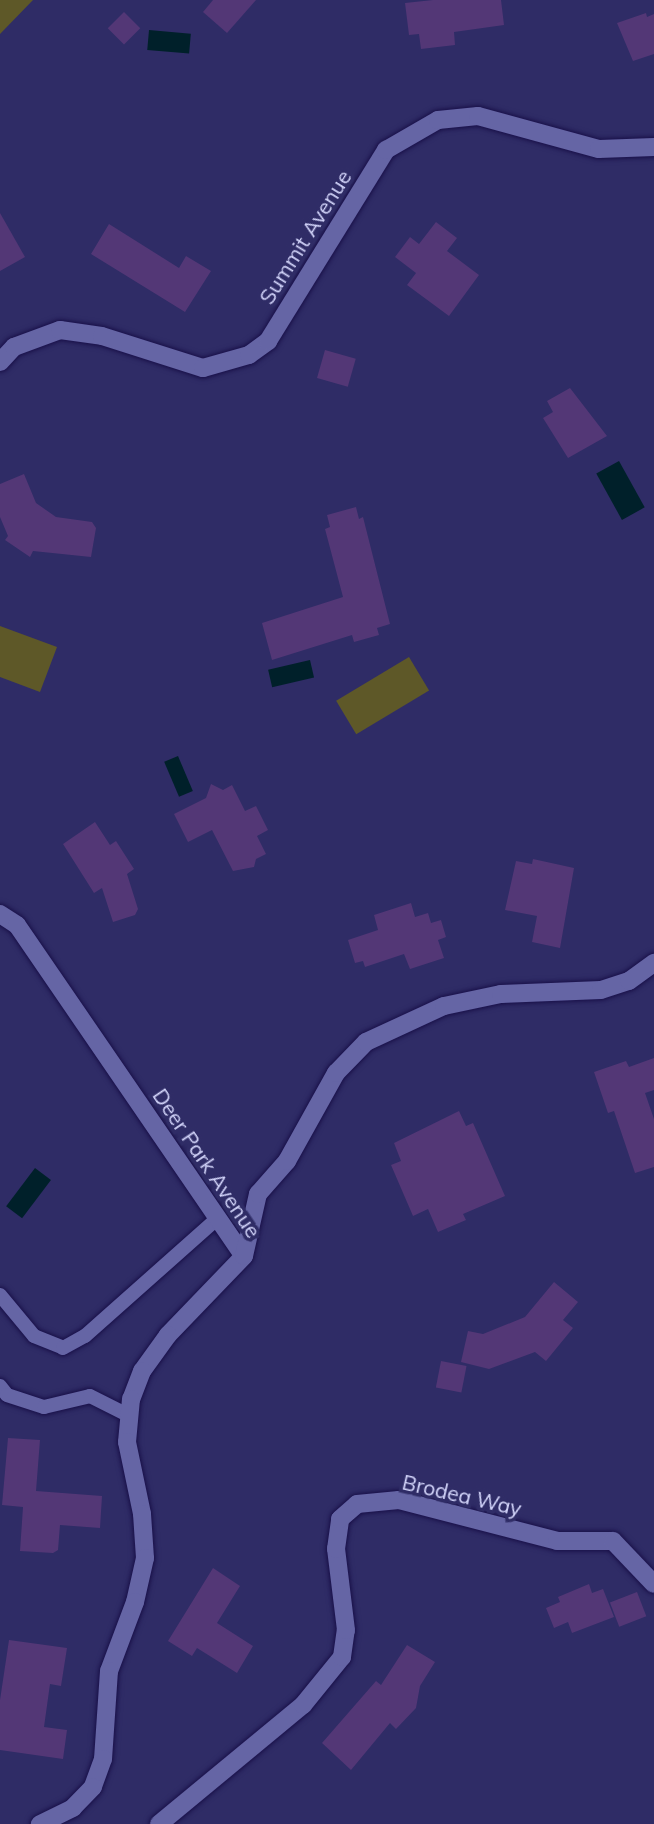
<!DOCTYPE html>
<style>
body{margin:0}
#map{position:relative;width:654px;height:1824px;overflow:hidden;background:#2f2c66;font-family:Mulish,sans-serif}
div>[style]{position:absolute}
.green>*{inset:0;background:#5e5828;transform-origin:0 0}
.water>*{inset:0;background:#00202a;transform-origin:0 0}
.building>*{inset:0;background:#533776;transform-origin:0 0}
.roads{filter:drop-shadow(0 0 2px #191049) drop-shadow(0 0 2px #191049)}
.service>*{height:14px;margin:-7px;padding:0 7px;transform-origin:7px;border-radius:7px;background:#6565a5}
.minor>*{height:18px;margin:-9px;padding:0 9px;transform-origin:9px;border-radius:9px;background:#6565a5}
.tertiary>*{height:18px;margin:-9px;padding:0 9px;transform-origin:9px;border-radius:9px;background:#6565a5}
span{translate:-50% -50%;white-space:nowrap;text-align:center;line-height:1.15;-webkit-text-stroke:7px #2f2c66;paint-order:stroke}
.street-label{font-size:21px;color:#d4d6fb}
</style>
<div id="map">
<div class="green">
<i style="clip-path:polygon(0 0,33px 0,0 34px)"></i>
<i style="clip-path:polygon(0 626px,57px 647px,40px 692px,0 677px)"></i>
<i style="left:409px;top:657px;width:39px;height:85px;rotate:59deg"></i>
</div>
<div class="water">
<i style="left:149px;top:30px;width:42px;height:20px;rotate:5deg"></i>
<i style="left:619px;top:461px;width:53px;height:26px;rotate:61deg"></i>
<i style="left:310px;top:660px;width:18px;height:43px;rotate:77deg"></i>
<i style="left:178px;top:756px;width:38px;height:15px;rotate:67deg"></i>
<i style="left:35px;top:1168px;width:20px;height:48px;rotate:37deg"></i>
</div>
<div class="building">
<i style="clip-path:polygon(213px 0,256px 0,227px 33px,203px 12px)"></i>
<i style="clip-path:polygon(433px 0,501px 0,504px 25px,454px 32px,455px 45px,421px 49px,419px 34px,409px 35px,405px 3px)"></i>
<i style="left:124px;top:12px;width:23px;height:23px;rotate:45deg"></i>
<i style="clip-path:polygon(646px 13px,647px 17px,654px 14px,654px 54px,633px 61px,617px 23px)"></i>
<i style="clip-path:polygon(0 213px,25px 257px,0 271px)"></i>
<i style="clip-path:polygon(436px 222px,457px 238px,447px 251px,479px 275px,449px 316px,407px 285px,416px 273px,395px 257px,410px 237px,419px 244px)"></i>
<i style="clip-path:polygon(109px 224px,179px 268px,186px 256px,211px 271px,185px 312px,91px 254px)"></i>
<i style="left:325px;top:350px;width:32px;height:29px;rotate:16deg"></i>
<i style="clip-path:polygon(570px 388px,607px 436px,568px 458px,543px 418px,553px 412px,547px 401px)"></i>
<i style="clip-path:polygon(24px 474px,36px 503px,56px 517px,92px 522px,96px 528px,91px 557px,33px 551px,30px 557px,5px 540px,8px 536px,0 517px,0 484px)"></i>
<i style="clip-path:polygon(356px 507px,359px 519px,363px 517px,390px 624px,377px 628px,379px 635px,354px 642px,352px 635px,272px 660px,262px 623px,343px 597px,325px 529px,330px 527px,327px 515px)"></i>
<i style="clip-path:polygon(211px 784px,223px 790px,232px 785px,245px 811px,256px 806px,268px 830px,257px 836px,266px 854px,256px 859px,254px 867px,233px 871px,212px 830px,188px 842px,174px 814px,206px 798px)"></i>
<i style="clip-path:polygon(95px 822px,110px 845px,116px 841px,134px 869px,127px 874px,138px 909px,135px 915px,113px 922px,102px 888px,94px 893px,63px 844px)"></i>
<i style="clip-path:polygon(533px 859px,574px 868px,560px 948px,532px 942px,537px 916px,505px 910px,516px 861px,532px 864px)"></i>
<i style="clip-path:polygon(411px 903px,415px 917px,428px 913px,431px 923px,441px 920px,446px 937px,438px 940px,444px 958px,410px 969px,404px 954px,365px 967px,363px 961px,355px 963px,348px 940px,378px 930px,374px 915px)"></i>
<i style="clip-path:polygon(654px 1058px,654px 1090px,645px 1093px,654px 1119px,654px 1167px,635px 1173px,614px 1111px,608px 1113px,594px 1072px,626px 1061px,629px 1067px)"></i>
<i style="clip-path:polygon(459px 1111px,466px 1126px,473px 1123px,505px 1196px,463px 1214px,466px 1220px,438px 1232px,428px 1209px,413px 1216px,391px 1165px,401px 1161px,394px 1143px)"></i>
<i style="clip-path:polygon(554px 1282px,578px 1302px,563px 1320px,573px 1328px,546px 1361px,535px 1352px,489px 1369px,461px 1362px,468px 1331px,483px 1334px,525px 1317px)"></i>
<i style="left:441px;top:1361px;width:26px;height:27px;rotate:11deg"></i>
<i style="clip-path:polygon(8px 1438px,40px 1440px,36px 1491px,102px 1496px,100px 1528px,60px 1525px,58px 1550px,53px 1553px,20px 1551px,23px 1507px,2px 1505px)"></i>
<i style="clip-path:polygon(213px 1568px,240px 1586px,217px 1623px,253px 1646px,237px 1673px,197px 1648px,192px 1656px,168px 1641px)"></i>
<i style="clip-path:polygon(589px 1584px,592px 1593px,603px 1589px,614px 1617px,572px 1633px,568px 1622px,554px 1628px,546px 1608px,560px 1602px,558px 1597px)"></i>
<i style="left:637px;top:1592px;width:26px;height:29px;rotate:69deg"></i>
<i style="clip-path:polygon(9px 1640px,67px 1648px,61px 1686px,50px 1684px,44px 1727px,67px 1730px,63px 1759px,0 1750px,0 1700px)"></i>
<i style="clip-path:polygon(407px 1645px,435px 1662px,420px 1686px,416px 1708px,396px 1729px,390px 1723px,351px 1770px,322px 1743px,376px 1681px,381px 1685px)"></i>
</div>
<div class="roads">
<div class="service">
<i style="left:0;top:1295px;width:53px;rotate:50.3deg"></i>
<i style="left:34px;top:1336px;width:31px;rotate:22deg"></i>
<i style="left:63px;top:1348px;width:25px;rotate:-29deg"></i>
<i style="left:85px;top:1336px;width:178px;rotate:-41.6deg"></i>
<i style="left:0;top:1386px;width:11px;rotate:52deg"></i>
<i style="left:7px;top:1395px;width:39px;rotate:18deg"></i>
<i style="left:44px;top:1407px;width:47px;rotate:-13.4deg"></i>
<i style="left:90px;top:1396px;width:45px;rotate:26.6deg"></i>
</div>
<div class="minor">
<i style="left:0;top:914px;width:20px;rotate:33deg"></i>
<i style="left:17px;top:925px;width:401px;rotate:55.6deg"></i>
<i style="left:244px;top:1256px;width:110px;rotate:133.9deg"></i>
<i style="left:168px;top:1335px;width:44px;rotate:125.8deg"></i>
<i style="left:142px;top:1371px;width:30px;rotate:111deg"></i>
<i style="left:131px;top:1399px;width:43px;rotate:95.3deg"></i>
<i style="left:127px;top:1442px;width:74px;rotate:78.2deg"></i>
<i style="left:142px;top:1514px;width:44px;rotate:86.1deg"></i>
<i style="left:145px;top:1558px;width:45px;rotate:102.8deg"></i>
<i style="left:135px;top:1602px;width:74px;rotate:110.6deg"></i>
<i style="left:109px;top:1671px;width:88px;rotate:93.9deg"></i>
<i style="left:103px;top:1759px;width:30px;rotate:110deg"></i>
<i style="left:93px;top:1787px;width:29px;rotate:134deg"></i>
<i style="left:73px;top:1808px;width:37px;rotate:154deg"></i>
<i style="left:244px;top:1256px;width:64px;rotate:-77.3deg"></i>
<i style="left:258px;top:1194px;width:44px;rotate:-48.7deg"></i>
<i style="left:287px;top:1161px;width:101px;rotate:-60.9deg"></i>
<i style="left:336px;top:1073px;width:43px;rotate:-45.9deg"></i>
<i style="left:366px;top:1042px;width:86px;rotate:-24.8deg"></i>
<i style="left:444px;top:1006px;width:58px;rotate:-11.9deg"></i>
<i style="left:501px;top:994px;width:100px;rotate:-2.3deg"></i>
<i style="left:601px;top:990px;width:29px;rotate:-18deg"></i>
<i style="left:629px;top:981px;width:31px;rotate:-36deg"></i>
<i style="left:159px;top:1824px;width:187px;rotate:-39.6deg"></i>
<i style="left:303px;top:1705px;width:62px;rotate:-50.9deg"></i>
<i style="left:342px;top:1657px;width:27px;rotate:-82deg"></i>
<i style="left:346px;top:1630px;width:82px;rotate:-97deg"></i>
<i style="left:336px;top:1549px;width:30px;rotate:-82deg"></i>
<i style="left:340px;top:1519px;width:23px;rotate:-41deg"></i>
<i style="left:357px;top:1504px;width:42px;rotate:-5.4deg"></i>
<i style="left:399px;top:1500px;width:163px;rotate:14.5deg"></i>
<i style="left:557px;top:1541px;width:56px"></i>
<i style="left:613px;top:1541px;width:59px;rotate:46.4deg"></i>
</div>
<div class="tertiary">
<i style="left:0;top:362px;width:21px;rotate:-47deg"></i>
<i style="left:14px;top:347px;width:49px;rotate:-20.3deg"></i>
<i style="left:60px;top:330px;width:42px;rotate:8.1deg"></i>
<i style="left:102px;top:336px;width:106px;rotate:17.6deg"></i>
<i style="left:203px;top:368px;width:48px;rotate:-15.8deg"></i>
<i style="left:249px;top:355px;width:24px;rotate:-36deg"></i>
<i style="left:268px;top:341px;width:225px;rotate:-58.3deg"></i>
<i style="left:386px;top:150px;width:60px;rotate:-30deg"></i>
<i style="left:438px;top:120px;width:40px;rotate:-5.7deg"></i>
<i style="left:478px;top:116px;width:125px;rotate:15.3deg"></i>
<i style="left:599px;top:149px;width:55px;rotate:-2.1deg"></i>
</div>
</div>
<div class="street-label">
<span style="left:305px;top:237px;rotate:-58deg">Summit Avenue</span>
<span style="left:207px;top:1163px;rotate:56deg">Deer Park Avenue</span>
<span style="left:462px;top:1495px;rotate:13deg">Brodea Way</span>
</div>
</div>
